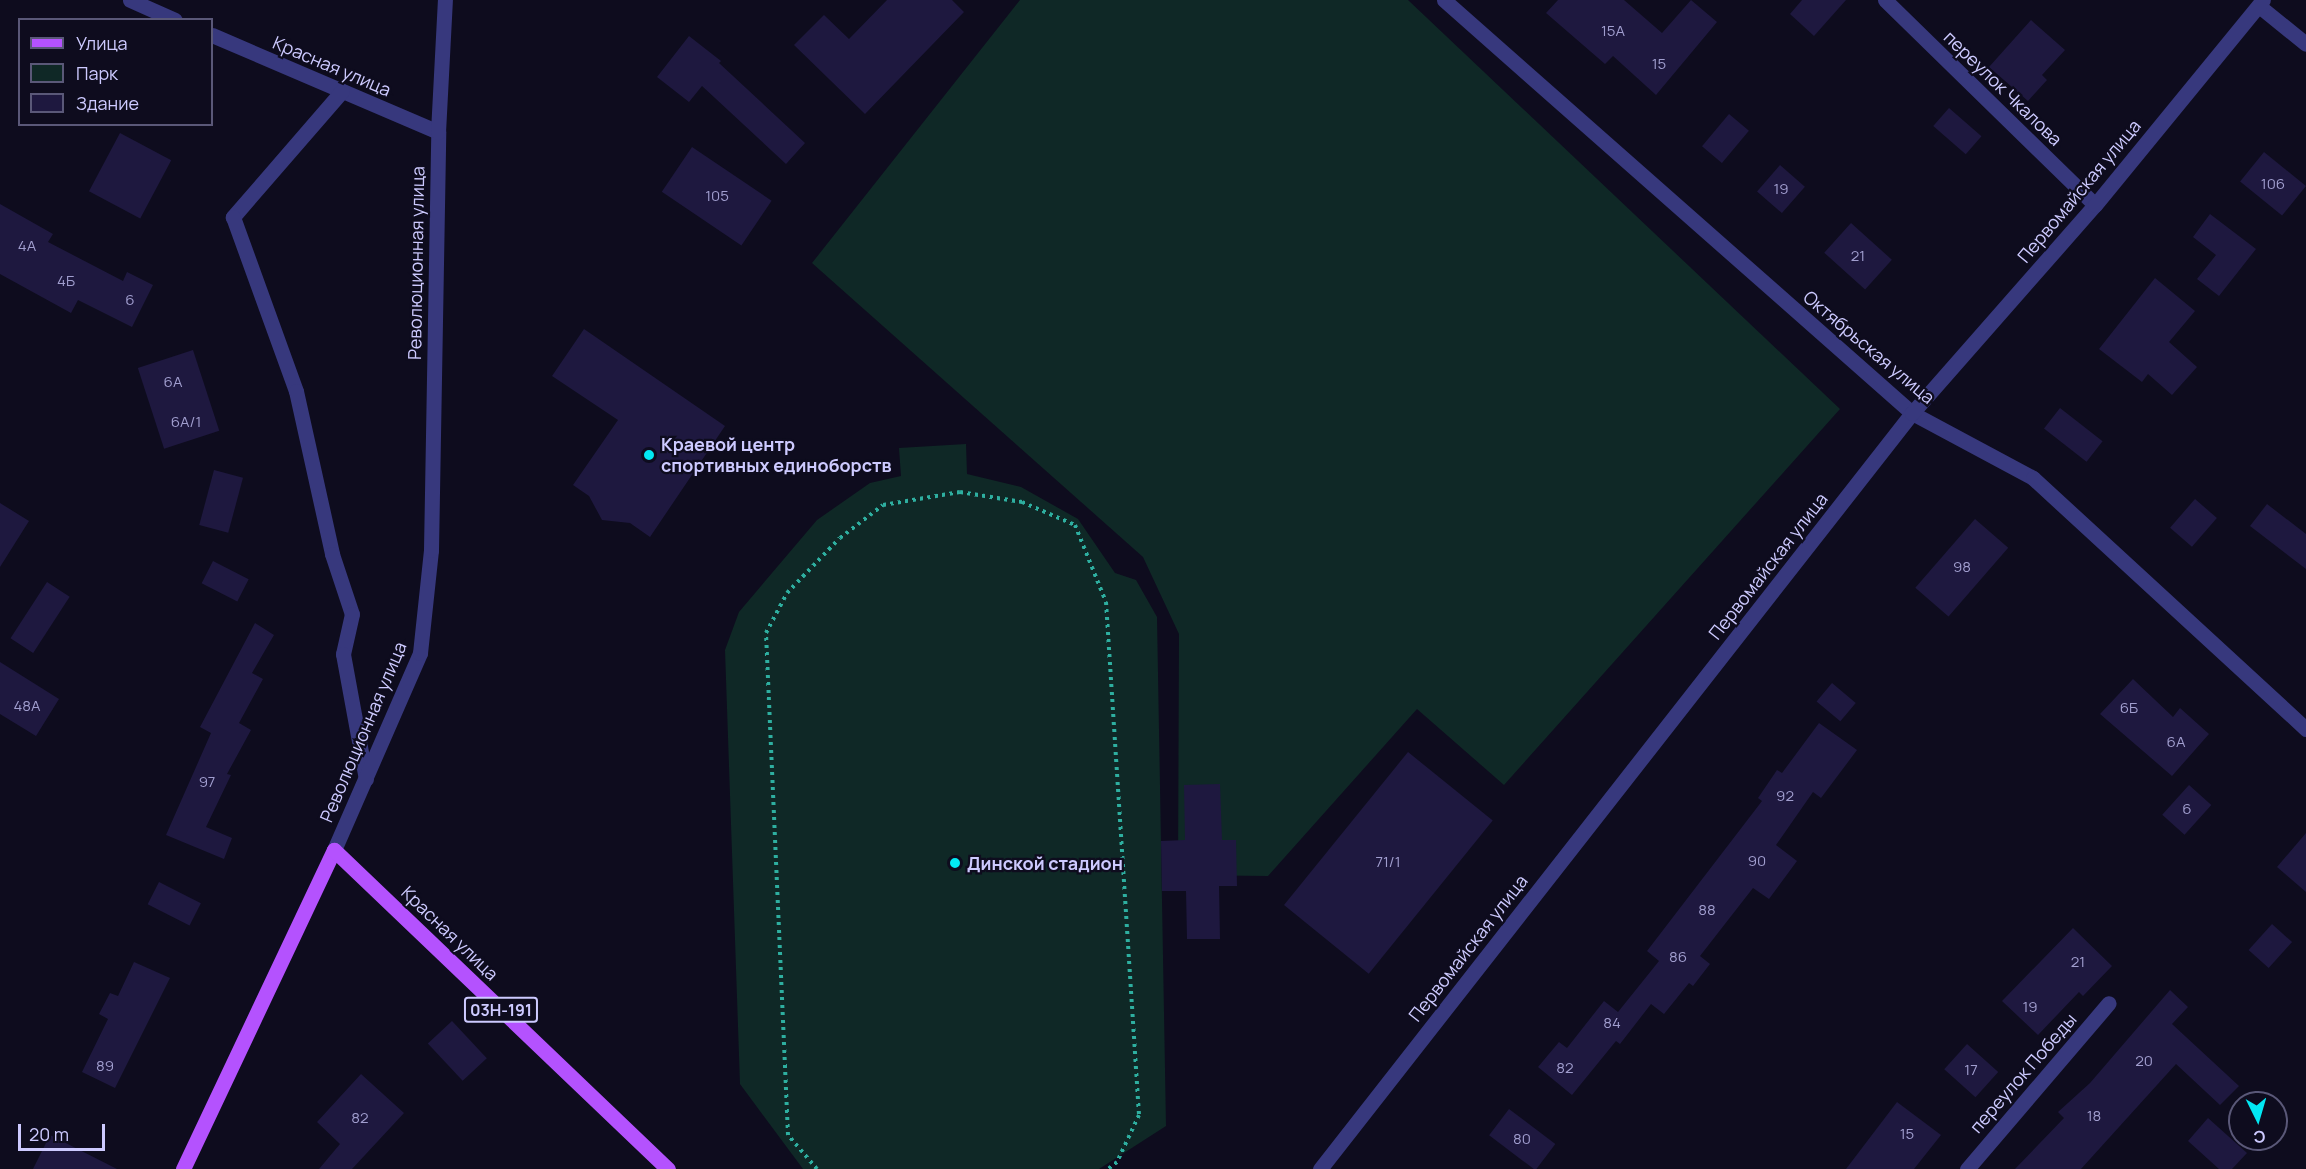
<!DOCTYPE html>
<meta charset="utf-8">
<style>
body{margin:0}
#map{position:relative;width:2306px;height:1169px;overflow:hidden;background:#0e0c1e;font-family:Manrope,sans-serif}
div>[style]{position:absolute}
.green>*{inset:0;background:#0f2826}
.building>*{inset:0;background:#1e183f;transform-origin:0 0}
.path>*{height:4px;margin-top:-2px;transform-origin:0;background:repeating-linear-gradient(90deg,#2eafa0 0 3px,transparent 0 7.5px)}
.minor>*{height:15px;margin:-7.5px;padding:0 7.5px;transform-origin:7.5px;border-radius:7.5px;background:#37387d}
.major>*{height:15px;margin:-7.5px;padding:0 7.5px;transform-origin:7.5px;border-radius:7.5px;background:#b452fe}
.dots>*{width:16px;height:16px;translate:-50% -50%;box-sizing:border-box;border:3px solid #0e0c1e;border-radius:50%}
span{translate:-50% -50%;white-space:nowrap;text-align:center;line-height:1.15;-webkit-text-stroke:4.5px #0e0c1e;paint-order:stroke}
.number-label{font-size:15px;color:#a19ecf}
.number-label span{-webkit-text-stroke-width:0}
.shield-label span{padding:2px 4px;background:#0e0c1e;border:2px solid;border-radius:4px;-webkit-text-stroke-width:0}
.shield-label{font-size:16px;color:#cdcaff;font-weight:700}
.street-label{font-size:18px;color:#cdcaff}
.poi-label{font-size:18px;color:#cdcaff;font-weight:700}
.left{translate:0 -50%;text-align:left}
.legend{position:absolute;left:18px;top:18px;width:195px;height:108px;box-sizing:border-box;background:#0e0c1e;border:2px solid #5a5878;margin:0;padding:8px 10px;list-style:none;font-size:18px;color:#cdcaff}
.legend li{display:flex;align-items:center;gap:12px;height:30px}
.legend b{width:30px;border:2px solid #5a5878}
.north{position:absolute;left:2228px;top:1091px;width:60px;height:60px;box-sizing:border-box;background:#0e0c1e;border:2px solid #5a5878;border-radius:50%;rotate:175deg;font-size:16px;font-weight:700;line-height:24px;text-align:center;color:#cdcaff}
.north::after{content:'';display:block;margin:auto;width:21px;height:27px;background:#02e8f3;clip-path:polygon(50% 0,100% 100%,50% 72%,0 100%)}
.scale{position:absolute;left:18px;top:1124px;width:87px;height:27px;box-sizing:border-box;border:3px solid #cdcaff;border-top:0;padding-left:8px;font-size:18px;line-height:21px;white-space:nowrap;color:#cdcaff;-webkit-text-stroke:4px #0e0c1e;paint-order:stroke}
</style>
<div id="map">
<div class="green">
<i style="clip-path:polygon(1020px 0,1408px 0,1840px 409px,1504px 785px,1417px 709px,1268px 876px,1178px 875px,1179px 634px,1143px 557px,812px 263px)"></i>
<i style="clip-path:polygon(966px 444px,967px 474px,1021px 487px,1078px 519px,1115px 573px,1136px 580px,1157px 617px,1166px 1126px,1099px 1169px,803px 1169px,740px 1084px,725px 650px,739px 612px,817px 520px,870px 483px,901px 476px,899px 448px)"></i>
</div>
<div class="building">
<i style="clip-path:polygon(887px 0,952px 0,964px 12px,865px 114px,794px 45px,824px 15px,849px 39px)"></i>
<i style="clip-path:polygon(1558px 0,1624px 0,1662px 33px,1691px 0,1717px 22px,1656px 95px,1613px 56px,1605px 64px,1546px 13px)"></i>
<i style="clip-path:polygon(1802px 0,1846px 0,1814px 36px,1790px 14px)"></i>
<i style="clip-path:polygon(2031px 20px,2065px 50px,2042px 75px,2047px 80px,2028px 101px,1989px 67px)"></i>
<i style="clip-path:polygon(689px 36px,721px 61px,719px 63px,805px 143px,786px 164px,702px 86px,689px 102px,657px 77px)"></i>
<i style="left:1949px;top:108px;width:43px;height:24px;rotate:41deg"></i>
<i style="left:1729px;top:114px;width:26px;height:42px;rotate:40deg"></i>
<i style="left:120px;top:133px;width:58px;height:66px;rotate:28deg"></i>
<i style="left:692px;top:147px;width:96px;height:54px;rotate:34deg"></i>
<i style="left:2264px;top:152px;width:54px;height:38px;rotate:39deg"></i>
<i style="left:1780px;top:165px;width:33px;height:35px;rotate:41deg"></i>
<i style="clip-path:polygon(0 204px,53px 234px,48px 242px,123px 281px,127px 272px,153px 285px,132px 327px,78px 300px,71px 313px,0 274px)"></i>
<i style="clip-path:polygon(2210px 214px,2256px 249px,2219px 296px,2197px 279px,2216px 255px,2193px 237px)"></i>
<i style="left:1851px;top:223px;width:55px;height:40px;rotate:42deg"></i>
<i style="clip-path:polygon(2155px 278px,2195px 311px,2169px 342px,2197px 367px,2172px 395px,2148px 374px,2142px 382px,2099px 349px)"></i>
<i style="clip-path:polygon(584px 329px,725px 426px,650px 537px,630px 523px,602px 520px,589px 496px,573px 485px,618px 420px,552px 376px)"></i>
<i style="left:193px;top:350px;width:85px;height:58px;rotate:72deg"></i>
<i style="left:2060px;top:408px;width:54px;height:26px;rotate:38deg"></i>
<i style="left:214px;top:470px;width:30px;height:57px;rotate:15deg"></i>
<i style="left:2195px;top:499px;width:29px;height:38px;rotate:41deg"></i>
<i style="clip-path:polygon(0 503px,29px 521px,0 567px)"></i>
<i style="clip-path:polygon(2267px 504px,2306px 534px,2306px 569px,2250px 526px)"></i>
<i style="left:1975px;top:519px;width:44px;height:91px;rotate:41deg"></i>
<i style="left:213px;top:561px;width:40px;height:25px;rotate:27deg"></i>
<i style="left:47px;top:582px;width:27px;height:67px;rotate:33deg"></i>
<i style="clip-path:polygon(255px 623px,274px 635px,252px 673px,263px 679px,239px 723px,251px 730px,227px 774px,231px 775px,206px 827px,232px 838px,224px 859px,166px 835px,211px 733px,200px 727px)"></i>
<i style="clip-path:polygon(0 662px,59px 699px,36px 736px,0 714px)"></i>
<i style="clip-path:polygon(2133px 679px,2173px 717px,2180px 708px,2209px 734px,2172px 776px,2100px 714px)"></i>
<i style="left:1832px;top:683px;width:31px;height:24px;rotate:40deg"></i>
<i style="clip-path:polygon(1819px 723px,1857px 750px,1821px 798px,1813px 792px,1776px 845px,1797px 861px,1769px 899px,1753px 888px,1700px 956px,1710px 964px,1693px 986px,1689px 983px,1664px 1014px,1651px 1004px,1620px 1044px,1616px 1041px,1572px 1095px,1538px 1067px,1559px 1042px,1567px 1048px,1604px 1001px,1618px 1012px,1659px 961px,1647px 951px,1762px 801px,1758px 798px,1777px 770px,1782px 773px)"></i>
<i style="left:1408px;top:752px;width:109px;height:197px;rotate:39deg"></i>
<i style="clip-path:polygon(1220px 784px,1222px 840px,1236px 840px,1237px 886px,1219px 886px,1220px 939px,1187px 939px,1186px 891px,1162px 891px,1161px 841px,1185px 840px,1184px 785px)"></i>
<i style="left:2189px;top:785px;width:30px;height:40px;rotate:42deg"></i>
<i style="clip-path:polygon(2306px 833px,2306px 892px,2277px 867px)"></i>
<i style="left:159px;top:882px;width:47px;height:25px;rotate:27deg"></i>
<i style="left:2272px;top:924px;width:27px;height:35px;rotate:42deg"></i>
<i style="clip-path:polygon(2073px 928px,2112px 966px,2083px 996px,2079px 992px,2038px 1035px,2002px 1001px)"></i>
<i style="clip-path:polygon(134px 962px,170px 978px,115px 1088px,82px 1072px,108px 1019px,99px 1014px,110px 993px,118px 996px)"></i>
<i style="clip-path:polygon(2170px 990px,2188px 1007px,2172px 1024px,2239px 1086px,2220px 1105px,2176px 1064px,2081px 1169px,2015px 1169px,2064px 1118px,2058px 1112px,2090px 1083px)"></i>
<i style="left:452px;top:1021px;width:51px;height:33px;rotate:47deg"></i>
<i style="left:1967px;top:1044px;width:42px;height:34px;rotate:42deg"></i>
<i style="clip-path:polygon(361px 1074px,404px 1113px,352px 1169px,319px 1169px,340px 1144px,317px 1122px)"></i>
<i style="clip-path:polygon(1897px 1102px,1941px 1135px,1914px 1169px,1846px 1169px)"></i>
<i style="left:1509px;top:1109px;width:58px;height:33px;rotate:37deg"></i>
<i style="clip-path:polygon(2208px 1118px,2247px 1153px,2232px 1169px,2219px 1169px,2188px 1141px)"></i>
<i style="clip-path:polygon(50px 1135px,117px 1169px,33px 1169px)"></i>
</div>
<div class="path">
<i style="left:817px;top:1169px;width:45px;rotate:-130.5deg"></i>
<i style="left:788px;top:1135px;width:502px;rotate:-92.51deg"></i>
<i style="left:766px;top:633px;width:45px;rotate:-62.3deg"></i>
<i style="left:787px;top:593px;width:76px;rotate:-46.1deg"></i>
<i style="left:840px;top:538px;width:54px;rotate:-37.5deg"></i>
<i style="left:883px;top:505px;width:78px;rotate:-9.6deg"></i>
<i style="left:960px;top:492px;width:63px;rotate:9.2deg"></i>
<i style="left:1022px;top:502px;width:58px;rotate:23.5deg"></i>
<i style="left:1075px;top:525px;width:83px;rotate:68.1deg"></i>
<i style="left:1106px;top:602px;width:514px;rotate:86.32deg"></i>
<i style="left:1139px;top:1115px;width:52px;rotate:115.1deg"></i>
<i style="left:1117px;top:1162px;width:11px;rotate:142deg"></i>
</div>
<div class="minor">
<i style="left:130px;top:0;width:49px;rotate:24deg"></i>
<i style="left:1444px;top:0;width:624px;rotate:41.43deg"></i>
<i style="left:1912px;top:413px;width:137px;rotate:28.2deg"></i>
<i style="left:2033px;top:478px;width:371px;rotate:42.6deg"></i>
<i style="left:1885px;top:0;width:293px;rotate:44.3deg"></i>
<i style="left:2259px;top:6px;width:60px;rotate:39deg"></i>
<i style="left:212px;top:35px;width:246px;rotate:23.2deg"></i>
<i style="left:342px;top:91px;width:167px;rotate:130.9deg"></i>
<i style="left:233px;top:217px;width:185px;rotate:70.1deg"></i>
<i style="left:296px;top:391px;width:167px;rotate:77.5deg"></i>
<i style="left:332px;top:554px;width:63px;rotate:71.6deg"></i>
<i style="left:352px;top:614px;width:41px;rotate:102.7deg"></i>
<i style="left:343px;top:654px;width:127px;rotate:79.6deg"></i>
<i style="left:334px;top:850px;width:215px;rotate:-66.4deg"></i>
<i style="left:420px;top:653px;width:104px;rotate:-83.9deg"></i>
<i style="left:431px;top:550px;width:418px;rotate:-89deg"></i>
<i style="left:438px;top:132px;width:132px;rotate:-87deg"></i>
<i style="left:1320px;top:1169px;width:960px;rotate:-51.94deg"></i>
<i style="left:1912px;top:413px;width:277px;rotate:-48.7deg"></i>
<i style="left:2095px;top:205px;width:265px;rotate:-50.7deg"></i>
<i style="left:1967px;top:1169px;width:218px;rotate:-49.5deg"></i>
</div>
<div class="major">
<i style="left:183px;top:1169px;width:353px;rotate:-64.7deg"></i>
<i style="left:334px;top:850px;width:462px;rotate:43.7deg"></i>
</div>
<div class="dots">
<i style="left:649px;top:455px;background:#02e8f3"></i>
<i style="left:955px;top:863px;background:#02e8f3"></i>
</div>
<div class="number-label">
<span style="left:1613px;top:31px">15А</span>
<span style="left:1659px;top:64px">15</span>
<span style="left:2273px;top:184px">106</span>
<span style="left:1781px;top:189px">19</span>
<span style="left:717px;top:196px">105</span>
<span style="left:27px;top:246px">4А</span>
<span style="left:1858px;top:256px">21</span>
<span style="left:66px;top:281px">4Б</span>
<span style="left:130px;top:300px">6</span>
<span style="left:173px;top:382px">6А</span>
<span style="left:186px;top:422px">6А/1</span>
<span style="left:1962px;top:567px">98</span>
<span style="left:27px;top:706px">48А</span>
<span style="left:2129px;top:708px">6Б</span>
<span style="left:2176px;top:742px">6А</span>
<span style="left:207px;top:782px">97</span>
<span style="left:1785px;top:796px">92</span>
<span style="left:2187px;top:809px">6</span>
<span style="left:1757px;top:861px">90</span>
<span style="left:1388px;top:862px">71/1</span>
<span style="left:1707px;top:910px">88</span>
<span style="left:1678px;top:957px">86</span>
<span style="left:2078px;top:962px">21</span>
<span style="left:2030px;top:1007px">19</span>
<span style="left:1612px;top:1023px">84</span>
<span style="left:2144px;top:1061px">20</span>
<span style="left:105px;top:1066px">89</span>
<span style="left:1565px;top:1068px">82</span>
<span style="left:1971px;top:1070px">17</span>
<span style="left:2094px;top:1116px">18</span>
<span style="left:360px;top:1118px">82</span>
<span style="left:1907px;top:1134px">15</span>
<span style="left:1522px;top:1139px">80</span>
</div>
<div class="shield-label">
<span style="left:501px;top:1010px">03Н-191</span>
</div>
<div class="street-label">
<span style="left:332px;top:66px;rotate:23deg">Красная улица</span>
<span style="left:2003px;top:88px;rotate:44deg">переулок Чкалова</span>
<span style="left:2079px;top:191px;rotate:-50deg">Первомайская улица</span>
<span style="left:416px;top:263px;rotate:-89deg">Революционная улица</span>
<span style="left:1869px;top:347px;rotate:40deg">Октябрьская улица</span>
<span style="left:1768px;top:566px;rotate:-52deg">Первомайская улица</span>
<span style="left:363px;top:732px;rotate:-67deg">Революционная улица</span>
<span style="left:450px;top:933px;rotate:44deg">Красная улица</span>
<span style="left:1468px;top:948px;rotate:-52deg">Первомайская улица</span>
<span style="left:2023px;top:1073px;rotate:-49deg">переулок Победы</span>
</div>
<div class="poi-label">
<span class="left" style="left:661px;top:455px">Краевой центр<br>спортивных единоборств</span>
<span class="left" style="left:967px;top:863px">Динской стадион</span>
</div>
<ul class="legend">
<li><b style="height:8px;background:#b452fe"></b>Улица</li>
<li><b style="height:16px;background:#0f2826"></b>Парк</li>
<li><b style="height:16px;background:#1e183f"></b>Здание</li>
</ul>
<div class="north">С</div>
<div class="scale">20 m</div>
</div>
